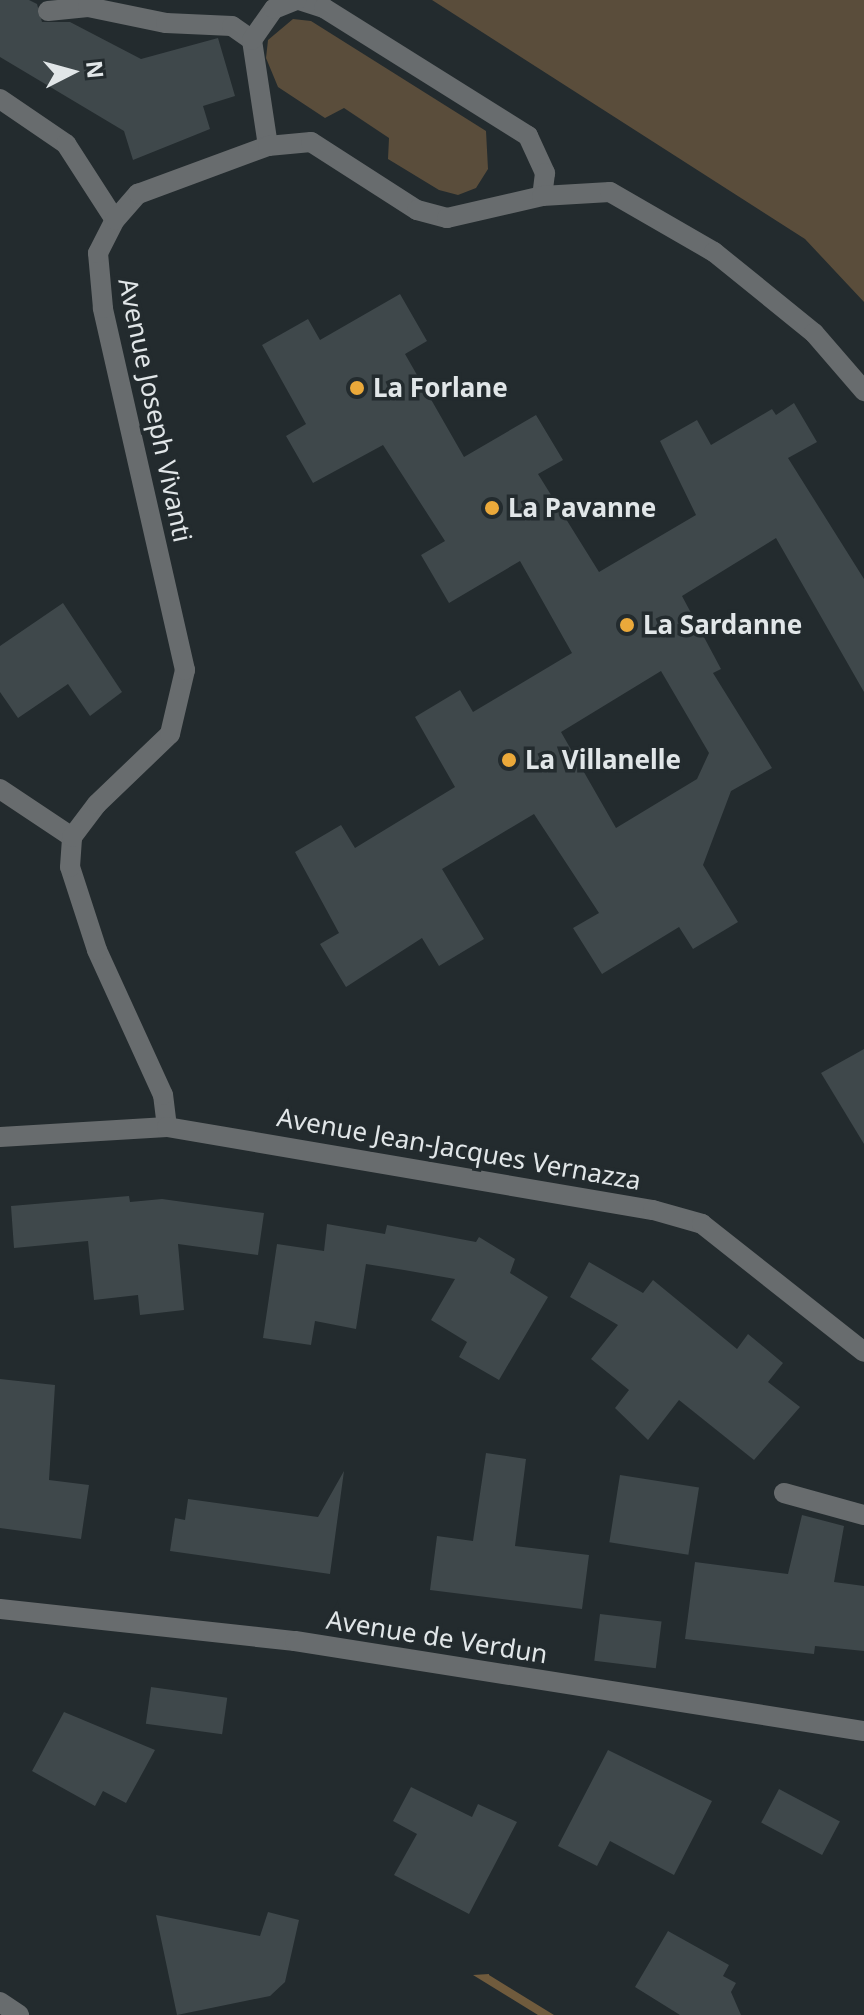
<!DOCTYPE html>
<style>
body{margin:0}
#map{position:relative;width:864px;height:2015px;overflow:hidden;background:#232b2e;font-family:"Noto Sans",sans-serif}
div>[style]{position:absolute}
.green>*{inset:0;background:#5a4d3b}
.forest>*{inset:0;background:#705b3d}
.building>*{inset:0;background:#3f484b;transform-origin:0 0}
.minor>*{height:20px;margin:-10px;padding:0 10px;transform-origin:10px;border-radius:10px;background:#686c6e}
.dots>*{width:22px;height:22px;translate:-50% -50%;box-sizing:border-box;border:4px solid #232b2e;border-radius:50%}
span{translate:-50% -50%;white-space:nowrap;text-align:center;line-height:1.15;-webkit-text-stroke:7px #232b2e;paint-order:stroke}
.poi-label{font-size:26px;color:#e1e6e8;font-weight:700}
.left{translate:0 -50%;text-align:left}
.street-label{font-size:26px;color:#e1e6e8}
.north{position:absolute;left:32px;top:32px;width:80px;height:80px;-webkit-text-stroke:6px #232b2e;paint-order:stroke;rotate:84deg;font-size:22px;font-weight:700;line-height:32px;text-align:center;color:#e1e6e8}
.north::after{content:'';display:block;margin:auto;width:28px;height:36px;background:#e1e6e8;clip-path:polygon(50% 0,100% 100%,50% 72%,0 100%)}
</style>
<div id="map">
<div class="green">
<i style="clip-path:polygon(432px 0,864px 0,864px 302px,805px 239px)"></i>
<i style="clip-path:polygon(293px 19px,311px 21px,486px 131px,488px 169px,476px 188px,458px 195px,439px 190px,388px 159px,389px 138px,344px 108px,325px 118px,278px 87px,266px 58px,268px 40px)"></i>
</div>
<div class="forest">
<i style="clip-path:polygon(489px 1974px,489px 1975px,554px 2015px,538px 2015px,473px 1975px)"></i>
</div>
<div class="building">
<i style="clip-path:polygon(0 0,29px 0,37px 4px,42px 22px,70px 22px,141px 59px,218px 38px,235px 96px,203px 106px,210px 129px,133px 160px,124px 131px,0 57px)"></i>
<i style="clip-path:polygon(evenodd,400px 294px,427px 341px,405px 354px,464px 457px,536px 415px,563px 460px,538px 474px,599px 572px,696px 515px,660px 441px,697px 420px,711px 445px,772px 409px,776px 415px,794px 403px,817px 442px,788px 458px,864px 579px,864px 692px,776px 538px,682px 596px,721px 669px,713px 673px,772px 768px,731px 791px,703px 865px,738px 922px,693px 949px,679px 927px,602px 974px,573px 928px,599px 913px,534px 814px,442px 869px,484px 939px,439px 966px,422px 938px,346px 987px,320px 944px,339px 933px,295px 852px,341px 825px,355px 848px,455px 787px,415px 717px,460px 690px,473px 712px,572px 653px,520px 561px,449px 603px,421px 555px,445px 541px,383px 445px,313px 483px,286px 436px,306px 424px,262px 345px,308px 319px,320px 340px,400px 294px,661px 671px,709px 753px,697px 779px,616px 828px,561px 732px,661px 671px)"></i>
<i style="clip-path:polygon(63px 603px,122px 692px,90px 716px,68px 684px,18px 718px,0 692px,0 646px)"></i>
<i style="clip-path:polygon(864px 1049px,864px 1144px,821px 1073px)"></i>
<i style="clip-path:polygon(129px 1196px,130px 1202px,162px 1199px,264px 1213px,258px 1255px,178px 1244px,184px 1310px,140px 1315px,138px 1295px,94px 1300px,88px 1241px,14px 1248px,11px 1206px)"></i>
<i style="clip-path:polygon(327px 1224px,385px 1234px,387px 1225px,476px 1242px,479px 1237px,515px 1259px,510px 1273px,548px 1297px,499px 1380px,459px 1357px,467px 1342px,431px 1320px,455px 1279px,404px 1270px,366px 1264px,356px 1329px,315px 1321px,311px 1345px,263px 1338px,277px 1244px,324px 1251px)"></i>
<i style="clip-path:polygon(589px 1262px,643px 1293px,653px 1280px,737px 1349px,748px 1334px,783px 1363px,768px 1382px,800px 1407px,754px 1460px,679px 1400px,648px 1440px,615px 1408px,629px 1390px,591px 1359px,618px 1325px,570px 1297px)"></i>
<i style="clip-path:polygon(0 1379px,55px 1385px,49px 1480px,89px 1485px,81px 1539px,0 1528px)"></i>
<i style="clip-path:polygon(486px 1453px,526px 1459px,515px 1546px,589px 1555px,582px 1609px,430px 1590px,437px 1536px,473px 1541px)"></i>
<i style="clip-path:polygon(344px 1471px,330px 1574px,170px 1551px,175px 1518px,185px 1520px,188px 1499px,318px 1517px)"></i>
<i style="left:620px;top:1475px;width:80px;height:68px;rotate:9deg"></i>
<i style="clip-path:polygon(802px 1515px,844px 1526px,834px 1582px,864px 1586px,864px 1651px,815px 1646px,814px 1654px,685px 1639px,695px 1562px,788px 1574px)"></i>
<i style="left:600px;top:1614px;width:62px;height:47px;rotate:7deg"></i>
<i style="left:151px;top:1687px;width:77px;height:37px;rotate:8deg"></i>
<i style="clip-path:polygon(64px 1712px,155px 1750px,126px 1803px,103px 1791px,95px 1806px,32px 1771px)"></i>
<i style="clip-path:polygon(608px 1750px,712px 1801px,674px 1875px,610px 1841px,597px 1866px,558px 1846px)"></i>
<i style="clip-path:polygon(411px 1787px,472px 1817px,478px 1804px,517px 1822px,469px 1914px,394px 1875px,417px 1834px,393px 1821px)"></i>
<i style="left:779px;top:1789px;width:69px;height:38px;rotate:28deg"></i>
<i style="clip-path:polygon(268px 1912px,299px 1920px,285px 1982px,270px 1996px,177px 2015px,156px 1915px,260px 1936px)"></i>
<i style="clip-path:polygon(668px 1931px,729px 1965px,723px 1976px,736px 1983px,731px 1992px,741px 2015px,680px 2015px,635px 1987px)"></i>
</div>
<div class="minor">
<i style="left:299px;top:0;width:26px;rotate:18deg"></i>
<i style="left:324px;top:8px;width:241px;rotate:32.1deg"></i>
<i style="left:528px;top:136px;width:41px;rotate:65.3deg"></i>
<i style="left:545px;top:173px;width:23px;rotate:97deg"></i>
<i style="left:48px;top:11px;width:40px;rotate:-5.7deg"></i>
<i style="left:88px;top:7px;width:80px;rotate:11.6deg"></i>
<i style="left:166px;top:23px;width:66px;rotate:2.6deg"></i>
<i style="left:232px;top:26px;width:24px;rotate:35deg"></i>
<i style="left:0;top:99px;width:80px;rotate:34.3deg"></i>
<i style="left:66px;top:144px;width:90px;rotate:57.2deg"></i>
<i style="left:268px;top:146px;width:107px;rotate:-98.6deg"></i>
<i style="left:252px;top:40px;width:38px;rotate:-55deg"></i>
<i style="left:274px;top:9px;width:24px;rotate:-22deg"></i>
<i style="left:0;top:789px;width:87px;rotate:33.7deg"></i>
<i style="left:167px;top:1127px;width:32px;rotate:-97deg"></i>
<i style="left:163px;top:1095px;width:159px;rotate:-114.5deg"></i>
<i style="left:97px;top:950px;width:87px;rotate:-108deg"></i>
<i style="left:70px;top:867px;width:30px;rotate:-86deg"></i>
<i style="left:72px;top:837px;width:41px;rotate:-52.9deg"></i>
<i style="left:97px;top:804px;width:101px;rotate:-43.8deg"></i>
<i style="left:170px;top:734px;width:66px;rotate:-76.8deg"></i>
<i style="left:185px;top:670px;width:371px;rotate:-102.8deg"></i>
<i style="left:103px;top:308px;width:55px;rotate:-95.2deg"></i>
<i style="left:98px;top:253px;width:37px;rotate:-63deg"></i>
<i style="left:115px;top:220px;width:35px;rotate:-49deg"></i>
<i style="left:138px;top:194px;width:139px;rotate:-20.3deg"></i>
<i style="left:268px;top:146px;width:43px;rotate:-5.3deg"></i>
<i style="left:311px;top:142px;width:126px;rotate:32.7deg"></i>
<i style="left:417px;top:210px;width:31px;rotate:15deg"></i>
<i style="left:447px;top:218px;width:98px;rotate:-13deg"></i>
<i style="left:542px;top:196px;width:68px;rotate:-3.4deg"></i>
<i style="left:610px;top:192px;width:120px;rotate:30deg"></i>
<i style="left:714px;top:252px;width:129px;rotate:39deg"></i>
<i style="left:814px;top:333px;width:77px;rotate:49.2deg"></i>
<i style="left:0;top:1137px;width:167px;rotate:-3.4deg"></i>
<i style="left:167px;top:1127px;width:493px;rotate:9.7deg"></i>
<i style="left:653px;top:1210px;width:51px;rotate:15.9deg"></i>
<i style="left:702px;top:1224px;width:206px;rotate:38.3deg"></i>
<i style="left:784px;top:1493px;width:83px;rotate:15.4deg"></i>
<i style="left:0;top:1609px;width:297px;rotate:6.2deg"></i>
<i style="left:295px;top:1641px;width:576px;rotate:8.99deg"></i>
<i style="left:0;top:2002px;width:23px;rotate:34deg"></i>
</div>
<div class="dots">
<i style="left:357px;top:388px;background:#eba93a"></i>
<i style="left:492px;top:508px;background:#eba93a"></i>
<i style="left:627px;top:625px;background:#eba93a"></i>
<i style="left:509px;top:760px;background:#eba93a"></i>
</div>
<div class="poi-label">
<span class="left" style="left:373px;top:388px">La Forlane</span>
<span class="left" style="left:508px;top:508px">La Pavanne</span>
<span class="left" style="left:643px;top:625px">La Sardanne</span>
<span class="left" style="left:525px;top:760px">La Villanelle</span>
</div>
<div class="street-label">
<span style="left:155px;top:410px;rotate:78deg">Avenue Joseph Vivanti</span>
<span style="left:459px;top:1149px;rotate:10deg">Avenue Jean-Jacques Vernazza</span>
<span style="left:437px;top:1637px;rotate:9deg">Avenue de Verdun</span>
</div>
<div class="north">N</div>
</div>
